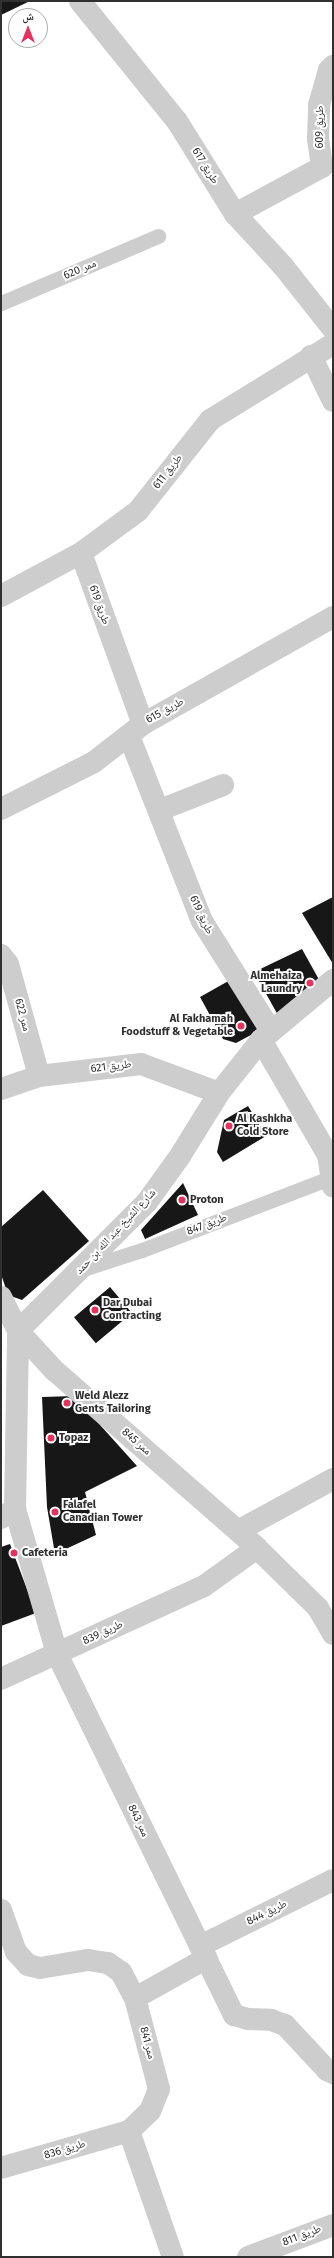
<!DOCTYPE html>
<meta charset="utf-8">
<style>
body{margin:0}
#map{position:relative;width:334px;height:2258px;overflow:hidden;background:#fff;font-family:"Fira Sans","Noto Naskh Arabic",sans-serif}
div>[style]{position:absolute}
.building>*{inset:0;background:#171717;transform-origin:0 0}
.service>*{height:15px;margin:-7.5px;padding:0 7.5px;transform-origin:7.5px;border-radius:7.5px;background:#cdcdcd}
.minor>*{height:22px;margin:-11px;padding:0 11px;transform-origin:11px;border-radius:11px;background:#cdcdcd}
.dots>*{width:11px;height:11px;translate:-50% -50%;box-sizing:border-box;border:2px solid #fff;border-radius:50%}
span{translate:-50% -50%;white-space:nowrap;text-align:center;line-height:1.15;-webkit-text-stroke:4px #fff;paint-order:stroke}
.street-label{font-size:11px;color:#303030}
.poi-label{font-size:11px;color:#303030;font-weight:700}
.right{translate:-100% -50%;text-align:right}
.left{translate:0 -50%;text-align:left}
.frame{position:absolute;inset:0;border:2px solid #303030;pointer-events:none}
.north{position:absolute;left:8px;top:8px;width:40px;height:40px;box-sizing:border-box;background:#fff;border:1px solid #acacac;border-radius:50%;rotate:0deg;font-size:11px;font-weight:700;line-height:16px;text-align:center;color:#303030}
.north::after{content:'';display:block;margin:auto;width:14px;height:18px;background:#e7325d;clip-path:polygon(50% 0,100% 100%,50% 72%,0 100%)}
</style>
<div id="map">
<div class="building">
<i style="clip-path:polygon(1px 1px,30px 1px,1px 15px)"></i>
<i style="clip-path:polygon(333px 897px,333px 964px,302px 913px)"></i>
<i style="clip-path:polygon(302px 949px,322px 985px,279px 1017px,254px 972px)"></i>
<i style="clip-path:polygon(232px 979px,260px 1030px,236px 1043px,223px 1039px,200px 997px)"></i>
<i style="clip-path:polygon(248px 1106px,266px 1136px,223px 1162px,217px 1152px,224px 1120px)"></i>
<i style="clip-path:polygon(183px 1183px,198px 1215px,145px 1239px,141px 1230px)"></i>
<i style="clip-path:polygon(43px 1190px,89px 1241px,22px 1300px,8px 1295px,1px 1274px,1px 1227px)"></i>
<i style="left:110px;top:1287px;width:34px;height:47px;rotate:50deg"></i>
<i style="clip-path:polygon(74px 1396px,137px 1466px,85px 1492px,96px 1535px,55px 1554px,47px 1507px,42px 1397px)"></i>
<i style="clip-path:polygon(10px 1544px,36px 1613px,1px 1626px,1px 1547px)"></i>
</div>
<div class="service">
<i style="left:1px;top:303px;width:171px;rotate:-23.1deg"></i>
<i style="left:83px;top:1269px;width:62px;rotate:-17.9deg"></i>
<i style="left:142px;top:1250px;width:201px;rotate:-21deg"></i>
</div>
<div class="minor">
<i style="left:80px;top:1px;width:154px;rotate:51.1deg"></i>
<i style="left:177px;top:121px;width:110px;rotate:58.1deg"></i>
<i style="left:235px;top:214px;width:71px;rotate:47.3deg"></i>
<i style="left:283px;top:266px;width:80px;rotate:51.6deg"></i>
<i style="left:235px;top:214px;width:99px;rotate:-28.4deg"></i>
<i style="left:322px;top:167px;width:28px;rotate:-98deg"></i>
<i style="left:318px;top:139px;width:34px;rotate:-88deg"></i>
<i style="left:319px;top:105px;width:36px;rotate:-74deg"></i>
<i style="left:329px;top:70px;width:6px;rotate:-45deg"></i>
<i style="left:311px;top:356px;width:50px;rotate:63.9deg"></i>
<i style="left:81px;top:553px;width:182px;rotate:70.1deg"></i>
<i style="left:1px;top:596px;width:91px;rotate:-28.3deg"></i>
<i style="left:81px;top:553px;width:71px;rotate:-36.4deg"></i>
<i style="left:138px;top:511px;width:116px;rotate:-51.6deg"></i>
<i style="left:210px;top:420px;width:145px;rotate:-31.7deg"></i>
<i style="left:129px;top:736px;width:199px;rotate:68.5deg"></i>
<i style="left:202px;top:921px;width:130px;rotate:57.9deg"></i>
<i style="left:1px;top:809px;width:104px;rotate:-26.8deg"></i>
<i style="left:94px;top:762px;width:62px;rotate:-37.8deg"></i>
<i style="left:143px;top:724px;width:218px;rotate:-29.4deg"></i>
<i style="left:160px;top:810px;width:68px;rotate:-21.6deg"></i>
<i style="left:1px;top:955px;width:11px;rotate:52deg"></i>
<i style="left:8px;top:964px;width:116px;rotate:74.5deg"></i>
<i style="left:261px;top:1040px;width:133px;rotate:59.8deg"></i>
<i style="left:328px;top:1155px;width:32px;rotate:81deg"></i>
<i style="left:1px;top:1089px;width:40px;rotate:-18.9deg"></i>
<i style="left:39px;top:1076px;width:103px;rotate:-6.7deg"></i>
<i style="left:141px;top:1064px;width:83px;rotate:20.4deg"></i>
<i style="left:1px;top:1297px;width:38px;rotate:63deg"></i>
<i style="left:18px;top:1331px;width:53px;rotate:47.3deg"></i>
<i style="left:54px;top:1370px;width:270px;rotate:41.2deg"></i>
<i style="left:257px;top:1548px;width:65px;rotate:144.4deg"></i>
<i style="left:204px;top:1586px;width:223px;rotate:155.4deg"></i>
<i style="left:15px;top:1509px;width:151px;rotate:73.8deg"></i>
<i style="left:57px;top:1654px;width:402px;rotate:63.9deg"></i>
<i style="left:234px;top:2015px;width:15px;rotate:16deg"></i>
<i style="left:248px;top:2019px;width:23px;rotate:2deg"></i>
<i style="left:271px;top:2020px;width:15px;rotate:20deg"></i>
<i style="left:285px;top:2025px;width:62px;rotate:47deg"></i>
<i style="left:327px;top:2070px;width:7px;rotate:27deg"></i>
<i style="left:1px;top:1518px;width:17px;rotate:-33deg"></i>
<i style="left:15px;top:1509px;width:178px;rotate:-89deg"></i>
<i style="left:18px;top:1331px;width:182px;rotate:-45deg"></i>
<i style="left:147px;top:1202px;width:57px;rotate:-54.3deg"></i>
<i style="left:180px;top:1156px;width:74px;rotate:-58.2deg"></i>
<i style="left:219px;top:1093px;width:68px;rotate:-51.6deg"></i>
<i style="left:261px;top:1040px;width:94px;rotate:-39.8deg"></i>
<i style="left:238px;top:1531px;width:108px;rotate:-28.7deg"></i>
<i style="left:257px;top:1548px;width:86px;rotate:44.5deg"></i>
<i style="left:318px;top:1608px;width:30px;rotate:60deg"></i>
<i style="left:1px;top:1910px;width:45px;rotate:70.3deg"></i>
<i style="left:16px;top:1952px;width:18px;rotate:47deg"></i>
<i style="left:28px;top:1965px;width:12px;rotate:14deg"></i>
<i style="left:40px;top:1968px;width:49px;rotate:-9.5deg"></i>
<i style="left:88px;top:1960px;width:20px;rotate:9deg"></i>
<i style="left:108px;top:1963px;width:16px;rotate:35deg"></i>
<i style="left:121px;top:1972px;width:30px;rotate:62deg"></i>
<i style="left:135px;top:1998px;width:94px;rotate:75.2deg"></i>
<i style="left:159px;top:2089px;width:24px;rotate:112deg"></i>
<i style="left:150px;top:2111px;width:29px;rotate:136deg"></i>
<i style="left:129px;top:2131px;width:133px;rotate:70.8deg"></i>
<i style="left:200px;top:1946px;width:148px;rotate:-26.4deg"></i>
<i style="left:135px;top:1998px;width:82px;rotate:-29.1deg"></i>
<i style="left:1px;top:2168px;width:133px;rotate:-16.1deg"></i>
<i style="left:248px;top:2257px;width:91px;rotate:-20.6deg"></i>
</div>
<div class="dots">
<i style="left:310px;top:983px;background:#e7325d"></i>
<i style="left:241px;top:1026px;background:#e7325d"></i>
<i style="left:229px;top:1126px;background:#e7325d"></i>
<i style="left:182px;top:1200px;background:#e7325d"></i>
<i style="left:95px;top:1310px;background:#e7325d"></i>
<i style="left:67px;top:1403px;background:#e7325d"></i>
<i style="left:51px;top:1438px;background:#e7325d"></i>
<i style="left:55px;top:1512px;background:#e7325d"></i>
<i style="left:14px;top:1553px;background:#e7325d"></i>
</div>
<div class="street-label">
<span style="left:320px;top:127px;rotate:-90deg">طريق 609</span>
<span style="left:205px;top:166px;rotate:58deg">طريق 617</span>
<span style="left:80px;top:270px;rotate:-23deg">ممر 620</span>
<span style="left:168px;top:472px;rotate:-52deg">طريق 611</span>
<span style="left:99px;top:605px;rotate:70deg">طريق 619</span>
<span style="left:165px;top:711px;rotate:-29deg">طريق 615</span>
<span style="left:201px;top:915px;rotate:65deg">طريق 619</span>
<span style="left:22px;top:1015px;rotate:75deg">ممر 622</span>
<span style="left:111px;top:1067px;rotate:-7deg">طريق 621</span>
<span style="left:207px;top:1225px;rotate:-21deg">طريق 847</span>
<span style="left:116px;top:1232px;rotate:-47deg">شارع الشيخ عبد الله بن حمد</span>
<span style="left:136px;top:1442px;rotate:41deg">ممر 845</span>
<span style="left:103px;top:1633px;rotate:-25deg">طريق 839</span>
<span style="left:138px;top:1821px;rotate:64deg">ممر 843</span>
<span style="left:267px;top:1913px;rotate:-26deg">طريق 844</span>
<span style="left:147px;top:2043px;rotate:75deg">ممر 841</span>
<span style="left:65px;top:2150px;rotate:-17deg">طريق 836</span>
<span style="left:302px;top:2236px;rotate:-21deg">طريق 811</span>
</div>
<div class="poi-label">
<span class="right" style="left:302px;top:983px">Almehaiza<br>Laundry</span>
<span class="right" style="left:233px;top:1026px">Al Fakhamah<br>Foodstuff &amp; Vegetable</span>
<span class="left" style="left:237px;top:1126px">Al Kashkha<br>Cold Store</span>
<span class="left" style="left:190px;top:1200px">Proton</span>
<span class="left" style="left:103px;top:1310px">Dar Dubai<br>Contracting</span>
<span class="left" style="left:75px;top:1403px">Weld Alezz<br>Gents Tailoring</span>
<span class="left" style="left:59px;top:1438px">Topaz</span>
<span class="left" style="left:63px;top:1512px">Falafel<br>Canadian Tower</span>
<span class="left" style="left:22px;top:1553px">Cafeteria</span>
</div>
<div class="frame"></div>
<div class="north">ش</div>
</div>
